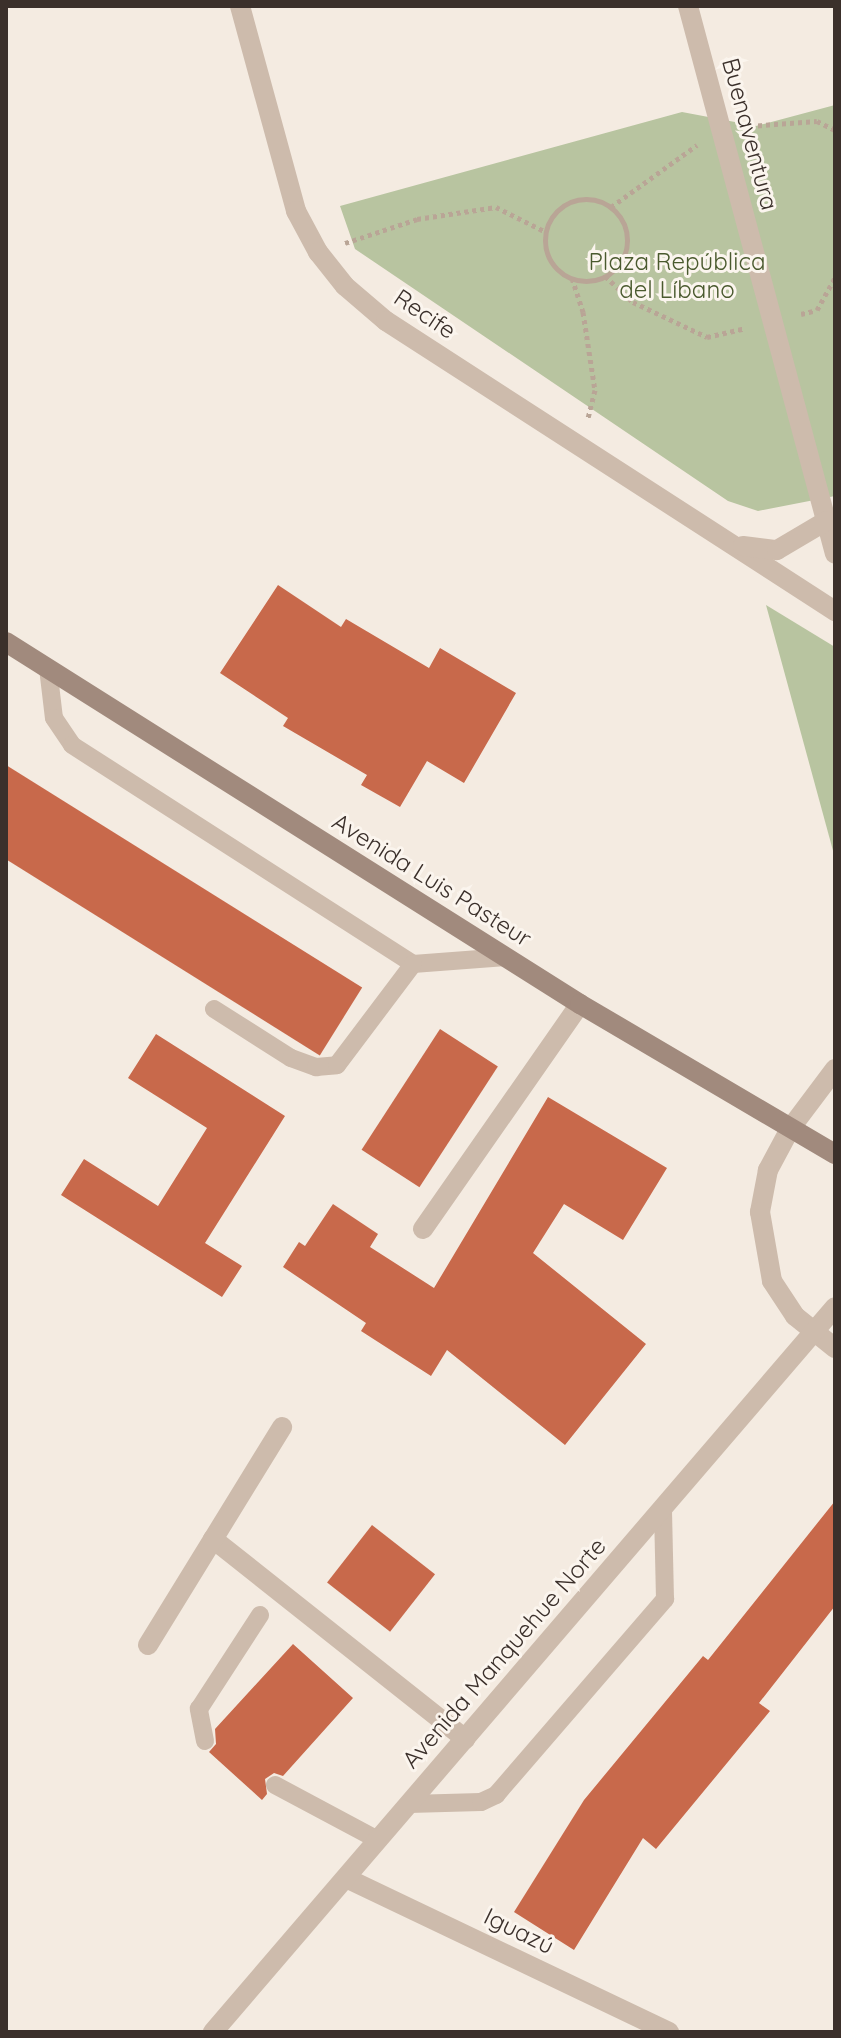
<!DOCTYPE html>
<meta charset="utf-8">
<style>
body{margin:0}
#map{position:relative;width:841px;height:2038px;overflow:hidden;background:#f4ebe1;font-family:Quicksand,sans-serif}
div>[style]{position:absolute}
.green>*{inset:0;background:#b8c4a0}
.building>*{inset:0;background:#c8694b;transform-origin:0 0}
.path>*{height:5px;margin-top:-2.5px;transform-origin:0;background:repeating-linear-gradient(90deg,#b9a596 0 4px,transparent 0 8px)}
.path>.ring{margin:-2.5px;padding:0;box-sizing:content-box;background:none;border:5px solid #b9a596;border-radius:50%}
.service>*{height:18px;margin:-9px;padding:0 9px;transform-origin:9px;border-radius:9px;background:#cdbbac}
.minor>*{height:20px;margin:-10px;padding:0 10px;transform-origin:10px;border-radius:10px;background:#cdbbac}
.tertiary>*{height:20px;margin:-10px;padding:0 10px;transform-origin:10px;border-radius:10px;background:#cdbbac}
.secondary>*{height:20px;margin:-10px;padding:0 10px;transform-origin:10px;border-radius:10px;background:#a18a7d}
span{translate:-50% -50%;white-space:nowrap;text-align:center;line-height:1.15;-webkit-text-stroke:6px #fbf5ee;paint-order:stroke}
.street-label{font-size:24px;color:#3b302b}
.park-label{font-size:24px;color:#4a5a2e}
.frame{position:absolute;inset:0;border:8px solid #3b302b;pointer-events:none}
</style>
<div id="map">
<div class="green">
<i style="clip-path:polygon(835px 105px,835px 496px,758px 511px,728px 501px,355px 249px,340px 206px,682px 112px,756px 126px)"></i>
<i style="clip-path:polygon(766px 605px,835px 647px,835px 858px)"></i>
</div>
<div class="building">
<i style="clip-path:polygon(278px 585px,341px 627px,346px 619px,429px 668px,440px 648px,516px 693px,464px 783px,427px 761px,400px 807px,361px 785px,367px 775px,283px 726px,288px 718px,220px 673px)"></i>
<i style="left:6px;top:765px;width:420px;height:80px;rotate:32deg"></i>
<i style="left:440px;top:1029px;width:69px;height:144px;rotate:33deg"></i>
<i style="clip-path:polygon(156px 1034px,285px 1116px,205px 1243px,242px 1266px,222px 1297px,61px 1195px,84px 1159px,158px 1206px,207px 1128px,128px 1078px)"></i>
<i style="clip-path:polygon(548px 1097px,667px 1168px,623px 1240px,564px 1204px,533px 1253px,646px 1344px,565px 1445px,447px 1350px,431px 1376px,361px 1331px,366px 1323px,283px 1267px,299px 1242px,305px 1246px,333px 1204px,378px 1234px,370px 1247px,434px 1288px)"></i>
<i style="clip-path:polygon(835px 1501px,835px 1606px,759px 1703px,770px 1711px,656px 1849px,643px 1838px,574px 1950px,514px 1912px,584px 1800px,703px 1656px,708px 1660px)"></i>
<i style="left:372px;top:1525px;width:80px;height:73px;rotate:38deg"></i>
<i style="clip-path:polygon(293px 1644px,353px 1698px,283px 1776px,274px 1773px,265px 1779px,267px 1794px,262px 1800px,209px 1752px,216px 1744px,215px 1729px)"></i>
</div>
<div class="path">
<i style="left:750px;top:126px;width:67px;rotate:-4.3deg"></i>
<i style="left:817px;top:121px;width:20px;rotate:27deg"></i>
<i class="ring" style="left:545px;top:199px;width:77px;height:77px"></i>
<i style="left:611px;top:207px;width:106px;rotate:-35.8deg"></i>
<i style="left:345px;top:243px;width:76px;rotate:-18.4deg"></i>
<i style="left:417px;top:219px;width:80px;rotate:-8.6deg"></i>
<i style="left:496px;top:207px;width:56px;rotate:26.6deg"></i>
<i style="left:605px;top:276px;width:38px;rotate:43deg"></i>
<i style="left:633px;top:302px;width:82px;rotate:25.3deg"></i>
<i style="left:707px;top:337px;width:39px;rotate:-13deg"></i>
<i style="left:572px;top:278px;width:36px;rotate:72deg"></i>
<i style="left:583px;top:312px;width:79px;rotate:81.3deg"></i>
<i style="left:595px;top:390px;width:29px;rotate:104deg"></i>
<i style="left:801px;top:314px;width:16px;rotate:-14deg"></i>
<i style="left:817px;top:310px;width:37px;rotate:-61deg"></i>
</div>
<div class="service">
<i style="left:48px;top:668px;width:50px;rotate:83.2deg"></i>
<i style="left:54px;top:718px;width:32px;rotate:56deg"></i>
<i style="left:72px;top:745px;width:405px;rotate:32.7deg"></i>
<i style="left:413px;top:964px;width:93px;rotate:-4.3deg"></i>
<i style="left:214px;top:1009px;width:91px;rotate:32.5deg"></i>
<i style="left:291px;top:1058px;width:27px;rotate:20deg"></i>
<i style="left:316px;top:1067px;width:21px;rotate:-5deg"></i>
<i style="left:337px;top:1065px;width:126px;rotate:-53deg"></i>
<i style="left:205px;top:1741px;width:33px;rotate:-101deg"></i>
<i style="left:199px;top:1709px;width:112px;rotate:-57deg"></i>
<i style="left:275px;top:1785px;width:117px;rotate:28.1deg"></i>
<i style="left:409px;top:1804px;width:72px;rotate:-1.6deg"></i>
<i style="left:481px;top:1802px;width:17px;rotate:-25deg"></i>
<i style="left:496px;top:1795px;width:259px;rotate:-49.2deg"></i>
<i style="left:665px;top:1599px;width:91px;rotate:-91.3deg"></i>
</div>
<div class="minor">
<i style="left:240px;top:6px;width:213px;rotate:74.7deg"></i>
<i style="left:296px;top:211px;width:47px;rotate:61.8deg"></i>
<i style="left:318px;top:252px;width:43px;rotate:51.5deg"></i>
<i style="left:345px;top:286px;width:54px;rotate:40.5deg"></i>
<i style="left:386px;top:321px;width:535px;rotate:32.86deg"></i>
<i style="left:688px;top:6px;width:567px;rotate:74.98deg"></i>
<i style="left:743px;top:546px;width:34px;rotate:7deg"></i>
<i style="left:777px;top:550px;width:57px;rotate:-30.6deg"></i>
<i style="left:423px;top:1229px;width:274px;rotate:-55.1deg"></i>
<i style="left:213px;top:1539px;width:322px;rotate:38.4deg"></i>
<i style="left:148px;top:1645px;width:256px;rotate:-58.4deg"></i>
<i style="left:346px;top:1878px;width:358px;rotate:25.5deg"></i>
</div>
<div class="tertiary">
<i style="left:835px;top:1069px;width:75px;rotate:126.9deg"></i>
<i style="left:790px;top:1129px;width:47px;rotate:118.2deg"></i>
<i style="left:768px;top:1170px;width:43px;rotate:100.8deg"></i>
<i style="left:760px;top:1212px;width:70px;rotate:80.1deg"></i>
<i style="left:772px;top:1281px;width:42px;rotate:56.7deg"></i>
<i style="left:795px;top:1316px;width:51px;rotate:38.7deg"></i>
<i style="left:213px;top:2032px;width:955px;rotate:-49.37deg"></i>
</div>
<div class="secondary">
<i style="left:6px;top:642px;width:679px;rotate:32.24deg"></i>
<i style="left:580px;top:1004px;width:296px;rotate:30.5deg"></i>
</div>
<div class="street-label">
<span style="left:750px;top:134px;rotate:75deg">Buenaventura</span>
<span style="left:425px;top:314px;rotate:34deg">Recife</span>
<span style="left:432px;top:880px;rotate:32deg">Avenida Luis Pasteur</span>
<span style="left:504px;top:1653px;rotate:-49deg">Avenida Manquehue Norte</span>
<span style="left:519px;top:1931px;rotate:26deg">Iguazú</span>
</div>
<div class="park-label">
<span style="left:677px;top:276px">Plaza República<br>del Líbano</span>
</div>
<div class="frame"></div>
</div>
